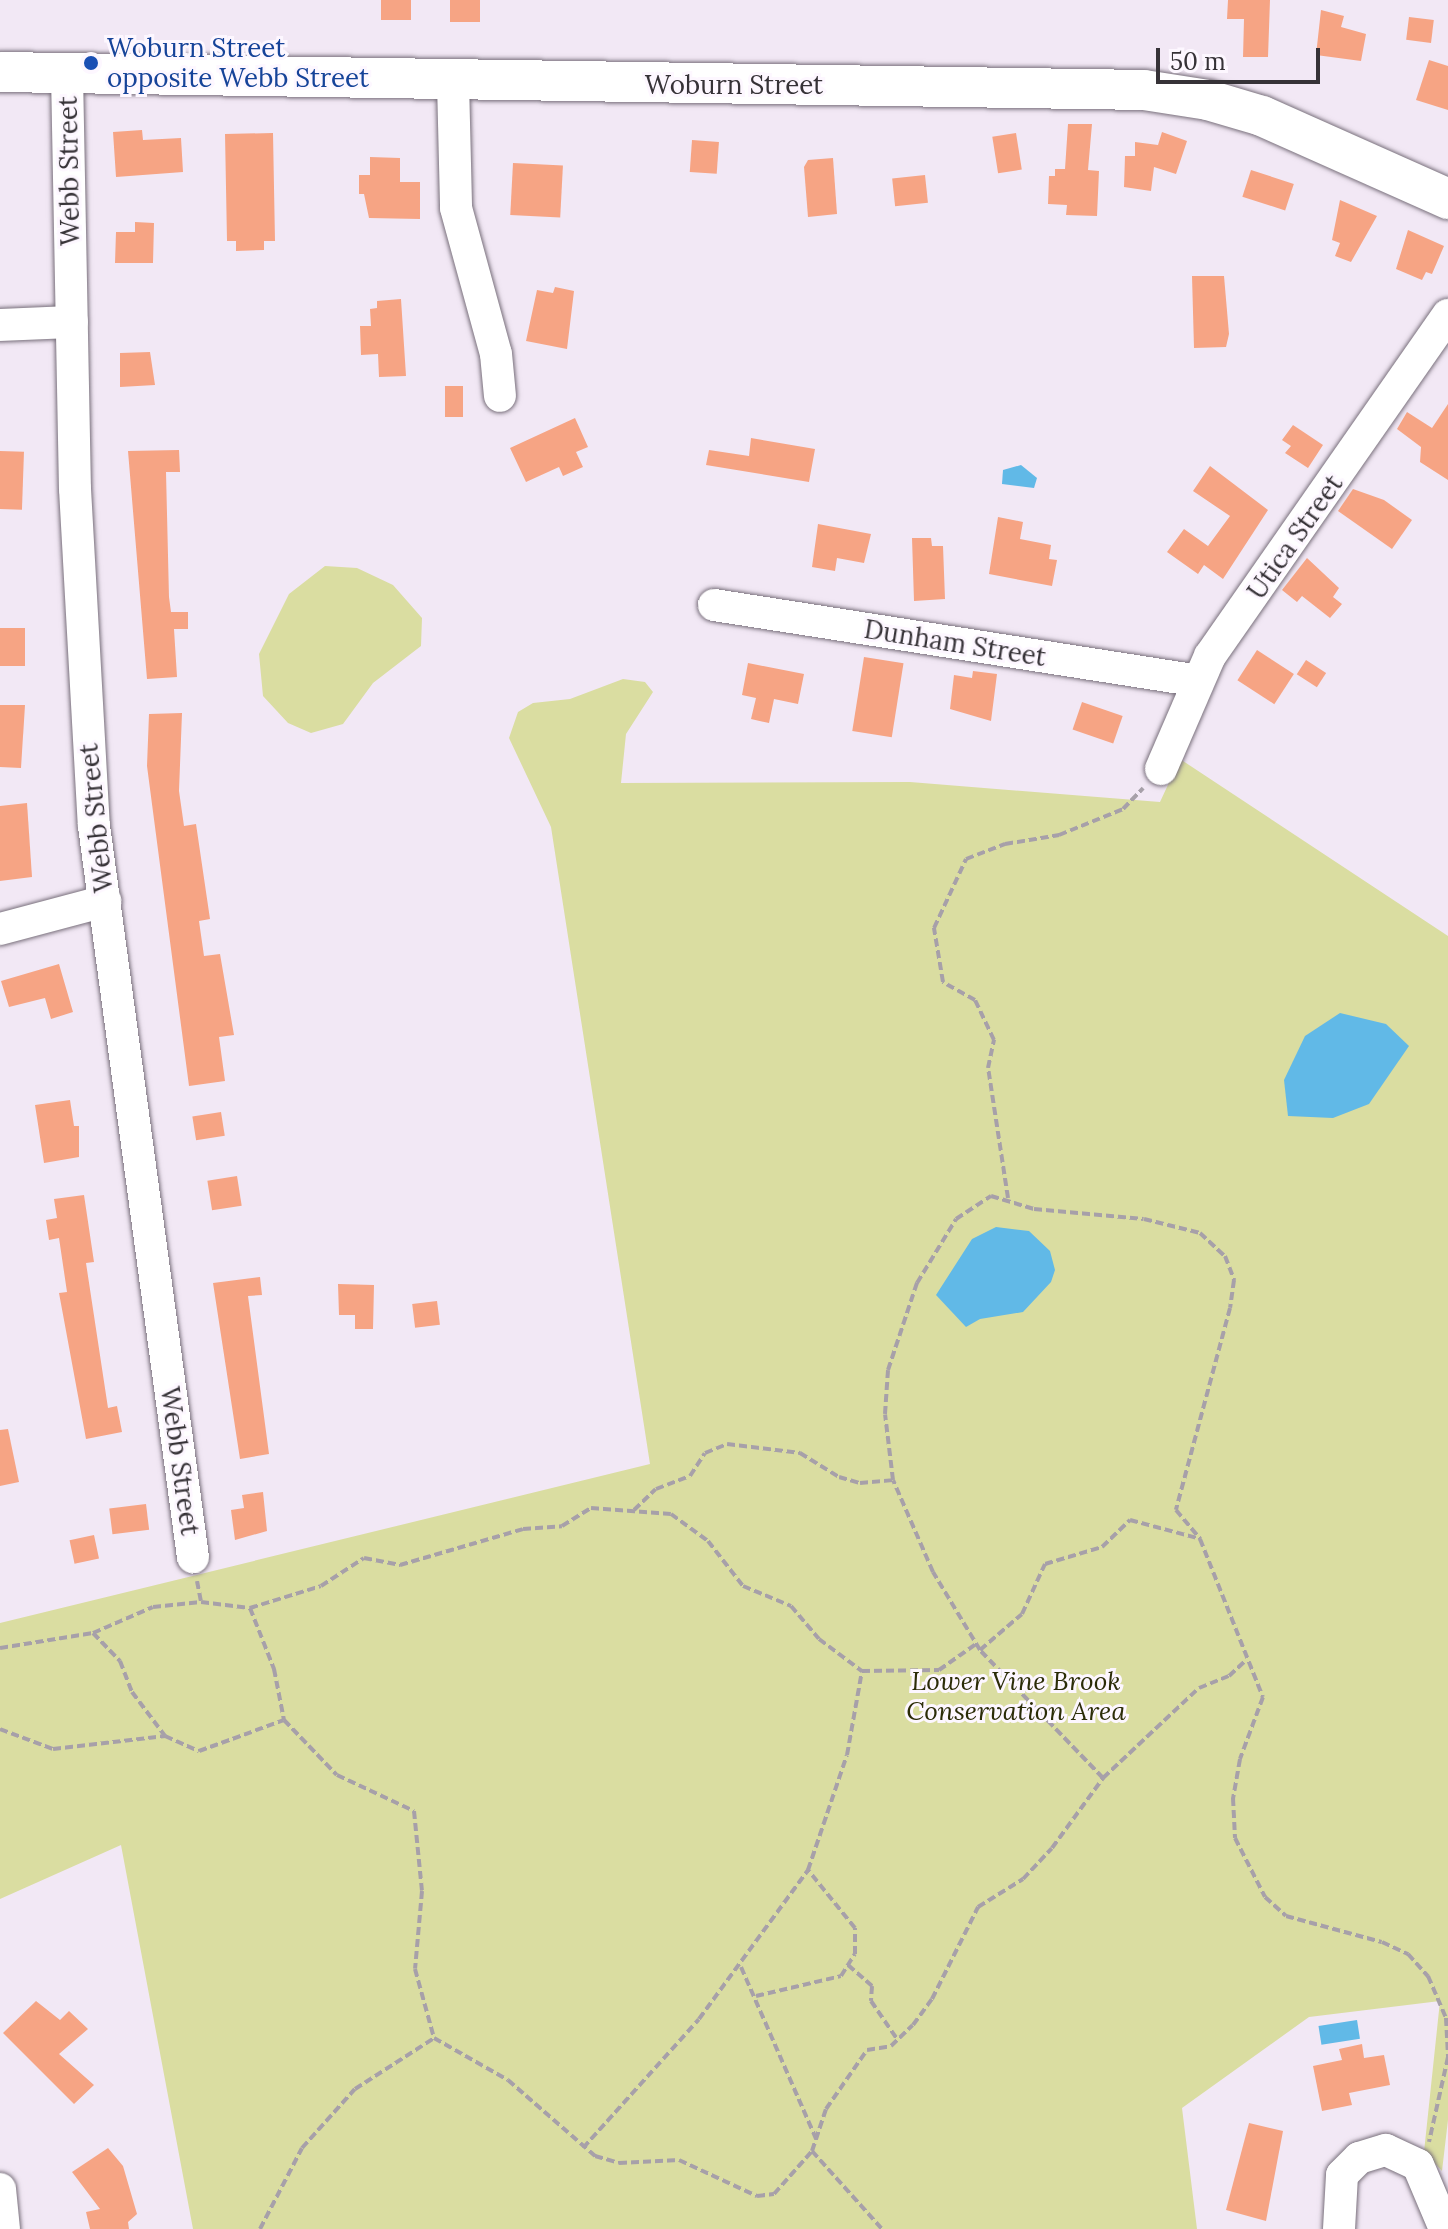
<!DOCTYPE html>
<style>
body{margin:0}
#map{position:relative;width:1448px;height:2229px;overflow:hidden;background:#f2e8f5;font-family:Lora,serif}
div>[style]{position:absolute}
.green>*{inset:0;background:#dadda1}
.water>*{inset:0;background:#61b9e7;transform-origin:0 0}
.building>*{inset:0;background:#f6a484;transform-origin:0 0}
.path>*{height:4px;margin-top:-2px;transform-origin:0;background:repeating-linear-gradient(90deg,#a7a0a9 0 8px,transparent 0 12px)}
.roads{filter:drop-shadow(0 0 2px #79707c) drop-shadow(0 0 2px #79707c)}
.minor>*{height:32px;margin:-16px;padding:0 16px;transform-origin:16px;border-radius:16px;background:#fff}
.major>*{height:40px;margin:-20px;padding:0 20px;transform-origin:20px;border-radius:20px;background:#fff}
.dots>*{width:22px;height:22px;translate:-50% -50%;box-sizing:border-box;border:4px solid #fdf7ff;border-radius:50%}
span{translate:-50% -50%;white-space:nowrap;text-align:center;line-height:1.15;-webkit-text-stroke:6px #fdf7ff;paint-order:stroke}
.transit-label{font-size:26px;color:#164399}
.left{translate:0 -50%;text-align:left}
.street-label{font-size:26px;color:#363237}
.park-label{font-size:26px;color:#2b2c07;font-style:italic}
.scale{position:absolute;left:1156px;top:48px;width:164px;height:36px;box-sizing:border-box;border:4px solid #363237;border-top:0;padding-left:10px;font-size:24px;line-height:28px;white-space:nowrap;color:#363237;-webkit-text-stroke:6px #fdf7ff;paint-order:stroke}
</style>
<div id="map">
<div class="green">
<i style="clip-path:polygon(325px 566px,357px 568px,393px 585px,422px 618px,421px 646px,373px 683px,343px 724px,311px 733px,288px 723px,263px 696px,259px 654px,289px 594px)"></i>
<i style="clip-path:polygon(623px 679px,645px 682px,653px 692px,626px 734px,621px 783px,910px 782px,1160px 802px,1180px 759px,1448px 936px,1448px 2120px,1442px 2171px,1424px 2152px,1440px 2001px,1309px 2017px,1182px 2108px,1197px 2229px,193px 2229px,121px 1845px,0 1899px,0 1623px,650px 1464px,551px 827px,509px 738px,518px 712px,533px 703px,570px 699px)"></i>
</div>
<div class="water">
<i style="clip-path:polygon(1021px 465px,1037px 478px,1034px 488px,1002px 484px,1003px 470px)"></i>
<i style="clip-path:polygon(1340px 1013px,1386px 1024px,1409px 1046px,1369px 1104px,1333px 1118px,1288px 1116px,1284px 1080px,1305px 1036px)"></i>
<i style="clip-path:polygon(996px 1227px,1029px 1231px,1050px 1251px,1055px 1270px,1051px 1282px,1023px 1312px,980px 1319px,966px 1327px,936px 1295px,972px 1239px)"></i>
<i style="left:1357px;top:2020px;width:19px;height:39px;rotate:81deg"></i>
</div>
<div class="building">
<i style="left:381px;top:0;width:30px;height:20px"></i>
<i style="left:450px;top:0;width:30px;height:22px"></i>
<i style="clip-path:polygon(1228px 0,1270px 0,1268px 57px,1243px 57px,1244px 19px,1227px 19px)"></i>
<i style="clip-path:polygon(1321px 10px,1344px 16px,1341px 27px,1366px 34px,1361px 61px,1316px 55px)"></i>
<i style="left:1409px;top:17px;width:25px;height:23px;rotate:7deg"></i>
<i style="clip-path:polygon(1429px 60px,1448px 66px,1448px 110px,1416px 100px)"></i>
<i style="clip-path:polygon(1068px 124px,1092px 124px,1088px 170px,1099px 171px,1097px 216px,1066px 215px,1067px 205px,1048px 204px,1049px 176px,1055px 176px,1055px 169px,1065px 169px)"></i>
<i style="clip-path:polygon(142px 130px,143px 140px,181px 138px,183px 172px,116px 177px,113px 132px)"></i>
<i style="clip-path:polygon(1162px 132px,1187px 141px,1176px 174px,1154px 167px,1151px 191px,1124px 187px,1125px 156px,1135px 156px,1135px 142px,1158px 145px)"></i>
<i style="clip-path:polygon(273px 133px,275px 241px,264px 241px,264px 250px,236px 251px,236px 241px,227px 241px,225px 134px)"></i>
<i style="left:1016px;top:133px;width:37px;height:24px;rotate:81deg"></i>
<i style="left:692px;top:140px;width:27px;height:32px;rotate:4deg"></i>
<i style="clip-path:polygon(370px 157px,400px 158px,400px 182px,420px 182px,420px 219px,369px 218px,364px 194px,359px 194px,359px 175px,370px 175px)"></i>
<i style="clip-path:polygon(833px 158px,837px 214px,808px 217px,804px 167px,808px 160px)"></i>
<i style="left:513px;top:163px;width:50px;height:52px;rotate:3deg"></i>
<i style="left:1251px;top:170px;width:45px;height:28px;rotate:18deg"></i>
<i style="left:925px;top:175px;width:28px;height:33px;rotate:84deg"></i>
<i style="clip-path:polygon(1340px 200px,1377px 216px,1351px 262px,1335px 256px,1340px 243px,1332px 240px)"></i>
<i style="clip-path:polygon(135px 222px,154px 223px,153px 263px,115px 263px,116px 232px,135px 232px)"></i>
<i style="clip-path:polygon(1408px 230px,1444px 246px,1432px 274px,1426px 272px,1422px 280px,1396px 269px)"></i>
<i style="clip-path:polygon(1192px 276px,1224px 276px,1229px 334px,1226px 347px,1194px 348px)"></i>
<i style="clip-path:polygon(555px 287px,574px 291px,567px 349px,526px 341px,537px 290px,553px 293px)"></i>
<i style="clip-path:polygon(401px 299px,406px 376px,379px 377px,378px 354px,361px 355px,360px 326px,371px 326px,370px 309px,377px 308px,377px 301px)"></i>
<i style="clip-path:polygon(150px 352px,155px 385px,120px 387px,120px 353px)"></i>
<i style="left:445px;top:386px;width:18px;height:31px"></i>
<i style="clip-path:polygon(1448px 404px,1448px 480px,1420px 462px,1421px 447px,1397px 429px,1407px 412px,1432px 428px)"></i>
<i style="clip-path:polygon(575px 418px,588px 447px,576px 452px,583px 467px,563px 476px,559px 467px,526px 482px,510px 448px)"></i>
<i style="clip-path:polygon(1293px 425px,1323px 445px,1308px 468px,1285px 453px,1291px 446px,1282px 440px)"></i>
<i style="clip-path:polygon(751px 438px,815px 449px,809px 482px,706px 465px,709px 450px,749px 456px)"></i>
<i style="clip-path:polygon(179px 450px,180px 472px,166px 472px,169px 597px,171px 612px,188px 612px,188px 629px,174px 629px,177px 677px,147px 679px,128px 451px)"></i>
<i style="left:0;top:451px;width:24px;height:58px;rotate:2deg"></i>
<i style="clip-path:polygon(1210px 466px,1268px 510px,1223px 579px,1204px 565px,1198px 574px,1167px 552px,1184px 529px,1208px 546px,1230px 516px,1193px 491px)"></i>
<i style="clip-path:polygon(1353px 489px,1384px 500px,1412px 520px,1392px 549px,1338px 511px)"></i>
<i style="clip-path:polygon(998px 517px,1023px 522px,1020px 539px,1051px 545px,1049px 559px,1057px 560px,1052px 586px,989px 574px)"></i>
<i style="clip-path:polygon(818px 524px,871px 534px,864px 563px,837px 558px,835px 571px,812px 567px)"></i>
<i style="clip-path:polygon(912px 538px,931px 538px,932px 546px,943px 546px,945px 599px,914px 601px)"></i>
<i style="clip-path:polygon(1307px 558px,1339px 588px,1333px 597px,1342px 604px,1330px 618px,1302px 596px,1297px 602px,1282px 590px)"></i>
<i style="left:0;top:628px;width:25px;height:38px"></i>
<i style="left:1257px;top:650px;width:44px;height:36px;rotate:33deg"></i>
<i style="left:864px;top:657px;width:40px;height:75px;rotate:9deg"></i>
<i style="left:1306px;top:660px;width:24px;height:17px;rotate:33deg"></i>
<i style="clip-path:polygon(748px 663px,804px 674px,798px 704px,774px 699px,769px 723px,751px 719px,756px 698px,742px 695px)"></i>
<i style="clip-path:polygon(973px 671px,997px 674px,991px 721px,950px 709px,954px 675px,972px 678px)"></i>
<i style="left:1082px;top:702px;width:43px;height:29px;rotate:19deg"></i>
<i style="clip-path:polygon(0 705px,25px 705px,21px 768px,0 767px)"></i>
<i style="clip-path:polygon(182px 713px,179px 791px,184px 826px,196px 824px,210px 919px,199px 921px,204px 956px,220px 954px,234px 1035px,219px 1037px,225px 1081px,189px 1086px,147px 766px,149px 714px)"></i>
<i style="clip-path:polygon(27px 803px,32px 877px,0 881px,0 806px)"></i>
<i style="clip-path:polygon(59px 964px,73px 1012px,51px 1019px,45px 998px,9px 1007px,1px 981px)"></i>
<i style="clip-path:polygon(70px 1100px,74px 1126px,79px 1126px,79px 1157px,44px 1163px,35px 1105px)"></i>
<i style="left:221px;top:1112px;width:24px;height:29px;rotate:81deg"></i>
<i style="left:237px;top:1176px;width:30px;height:30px;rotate:81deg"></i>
<i style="clip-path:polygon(84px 1195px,94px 1262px,86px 1263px,108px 1408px,117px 1406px,122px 1432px,86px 1439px,59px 1293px,67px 1292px,59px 1238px,49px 1240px,46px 1220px,57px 1218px,54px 1199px)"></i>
<i style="clip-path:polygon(260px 1277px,262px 1295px,248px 1296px,269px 1454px,240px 1459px,213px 1283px)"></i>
<i style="clip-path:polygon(338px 1284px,374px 1285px,373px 1329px,355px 1329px,355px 1315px,339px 1315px)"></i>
<i style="left:437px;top:1301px;width:24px;height:25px;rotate:83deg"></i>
<i style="clip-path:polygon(8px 1429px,19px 1482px,0 1486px,0 1430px)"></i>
<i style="clip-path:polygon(263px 1492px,267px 1531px,235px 1540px,231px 1510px,244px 1508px,242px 1495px)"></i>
<i style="left:146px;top:1504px;width:26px;height:37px;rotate:83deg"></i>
<i style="left:94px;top:1535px;width:24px;height:25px;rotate:78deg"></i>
<i style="clip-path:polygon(36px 2001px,60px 2020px,69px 2011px,88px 2029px,59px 2054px,94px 2085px,74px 2104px,3px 2033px)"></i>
<i style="clip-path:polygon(1362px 2044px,1364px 2058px,1384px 2055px,1390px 2085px,1349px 2093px,1352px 2105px,1322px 2111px,1313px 2066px,1342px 2060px,1339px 2049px)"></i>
<i style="clip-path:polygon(1249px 2123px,1283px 2131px,1266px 2221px,1226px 2210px)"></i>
<i style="clip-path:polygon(108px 2148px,123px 2166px,137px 2214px,128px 2222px,129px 2229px,90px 2229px,86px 2212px,100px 2209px,72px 2172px)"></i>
</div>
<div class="path">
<i style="left:1008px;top:1198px;width:132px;rotate:-98.7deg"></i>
<i style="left:988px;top:1068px;width:29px;rotate:-78deg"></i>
<i style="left:994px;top:1040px;width:44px;rotate:-115.4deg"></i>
<i style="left:975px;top:1000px;width:37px;rotate:-151deg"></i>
<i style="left:943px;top:982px;width:55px;rotate:-99.5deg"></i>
<i style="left:934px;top:928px;width:76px;rotate:-65.1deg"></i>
<i style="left:966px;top:859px;width:42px;rotate:-21deg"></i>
<i style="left:1005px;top:844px;width:55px;rotate:-9.5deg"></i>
<i style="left:1059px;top:835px;width:69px;rotate:-22.1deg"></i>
<i style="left:1123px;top:809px;width:29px;rotate:-46deg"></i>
<i style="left:634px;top:1510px;width:30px;rotate:-44deg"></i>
<i style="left:656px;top:1489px;width:36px;rotate:-21deg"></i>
<i style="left:690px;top:1476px;width:27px;rotate:-57deg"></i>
<i style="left:705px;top:1453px;width:24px;rotate:-22deg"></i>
<i style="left:727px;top:1444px;width:74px;rotate:7deg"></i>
<i style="left:800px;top:1453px;width:46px;rotate:31.6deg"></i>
<i style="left:839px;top:1477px;width:22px;rotate:16deg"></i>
<i style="left:860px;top:1483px;width:33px;rotate:-5deg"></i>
<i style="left:197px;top:1581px;width:21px;rotate:79deg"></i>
<i style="left:250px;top:1608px;width:66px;rotate:68.5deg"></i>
<i style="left:274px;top:1669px;width:52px;rotate:78.9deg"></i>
<i style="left:284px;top:1720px;width:76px;rotate:46.1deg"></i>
<i style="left:337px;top:1775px;width:85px;rotate:25.1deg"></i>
<i style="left:414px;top:1811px;width:80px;rotate:84.3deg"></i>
<i style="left:422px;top:1891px;width:78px;rotate:95.1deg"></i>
<i style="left:415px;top:1969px;width:72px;rotate:74.6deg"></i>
<i style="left:434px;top:2038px;width:85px;rotate:29.6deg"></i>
<i style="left:508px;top:2080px;width:116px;rotate:41.1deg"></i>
<i style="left:595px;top:2156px;width:25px;rotate:16deg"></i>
<i style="left:619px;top:2163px;width:60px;rotate:-2.9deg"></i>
<i style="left:679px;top:2160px;width:86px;rotate:24.8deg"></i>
<i style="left:757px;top:2196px;width:17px;rotate:-7deg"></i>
<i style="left:774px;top:2194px;width:57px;rotate:-48.5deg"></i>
<i style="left:812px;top:2151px;width:44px;rotate:-71.6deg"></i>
<i style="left:826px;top:2109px;width:72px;rotate:-55.2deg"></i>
<i style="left:867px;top:2050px;width:24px;rotate:-9deg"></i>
<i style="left:891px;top:2046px;width:30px;rotate:-44deg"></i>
<i style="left:913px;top:2025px;width:32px;rotate:-54deg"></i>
<i style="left:932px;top:1999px;width:103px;rotate:-63.4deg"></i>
<i style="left:978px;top:1907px;width:53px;rotate:-31.9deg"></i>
<i style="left:1023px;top:1879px;width:42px;rotate:-46.9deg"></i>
<i style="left:1052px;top:1848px;width:87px;rotate:-53.9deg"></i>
<i style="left:1103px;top:1778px;width:132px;rotate:-43.2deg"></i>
<i style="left:1199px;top:1688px;width:32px;rotate:-22deg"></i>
<i style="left:1229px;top:1676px;width:22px;rotate:-43deg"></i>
<i style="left:93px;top:1633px;width:65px;rotate:-23.4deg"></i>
<i style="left:153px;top:1607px;width:48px;rotate:-5.9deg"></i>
<i style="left:201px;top:1602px;width:49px;rotate:7deg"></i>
<i style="left:250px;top:1608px;width:74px;rotate:-17.2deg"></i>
<i style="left:321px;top:1586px;width:51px;rotate:-33.1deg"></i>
<i style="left:364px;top:1558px;width:37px;rotate:11deg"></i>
<i style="left:400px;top:1565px;width:128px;rotate:-16.3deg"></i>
<i style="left:523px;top:1529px;width:39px;rotate:-4deg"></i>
<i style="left:562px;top:1526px;width:34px;rotate:-32deg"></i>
<i style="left:591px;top:1508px;width:80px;rotate:4.3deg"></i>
<i style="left:671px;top:1514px;width:46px;rotate:36.1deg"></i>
<i style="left:708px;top:1541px;width:57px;rotate:52.1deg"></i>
<i style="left:743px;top:1586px;width:52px;rotate:22.6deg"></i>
<i style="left:791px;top:1606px;width:43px;rotate:49.7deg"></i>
<i style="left:819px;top:1639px;width:54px;rotate:36.7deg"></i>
<i style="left:862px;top:1671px;width:77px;rotate:-0.7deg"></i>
<i style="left:939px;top:1670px;width:45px;rotate:-35.1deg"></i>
<i style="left:0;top:1648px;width:94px;rotate:-9.2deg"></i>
<i style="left:93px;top:1633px;width:39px;rotate:46deg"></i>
<i style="left:120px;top:1661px;width:33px;rotate:69deg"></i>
<i style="left:132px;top:1692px;width:55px;rotate:53.1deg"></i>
<i style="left:980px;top:1650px;width:55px;rotate:-40.6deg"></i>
<i style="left:1022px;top:1614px;width:55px;rotate:-65.3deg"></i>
<i style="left:1045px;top:1564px;width:59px;rotate:-16.6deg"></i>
<i style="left:1102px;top:1547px;width:39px;rotate:-44deg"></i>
<i style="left:1130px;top:1520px;width:69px;rotate:15deg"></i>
<i style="left:0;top:1729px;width:57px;rotate:20.7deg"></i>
<i style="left:53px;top:1749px;width:113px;rotate:-6.6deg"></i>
<i style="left:165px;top:1736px;width:37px;rotate:24deg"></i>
<i style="left:199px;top:1751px;width:90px;rotate:-20deg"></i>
<i style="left:1103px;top:1778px;width:178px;rotate:-133.9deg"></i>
<i style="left:980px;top:1650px;width:91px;rotate:-121.1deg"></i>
<i style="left:933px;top:1572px;width:100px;rotate:-113.5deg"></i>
<i style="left:893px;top:1480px;width:66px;rotate:-96.9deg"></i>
<i style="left:885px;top:1414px;width:44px;rotate:-86.1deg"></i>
<i style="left:888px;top:1370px;width:92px;rotate:-71.6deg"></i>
<i style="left:917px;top:1283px;width:75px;rotate:-58.6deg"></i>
<i style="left:956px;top:1219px;width:42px;rotate:-33.3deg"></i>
<i style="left:991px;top:1196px;width:45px;rotate:16.8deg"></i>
<i style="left:1034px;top:1209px;width:110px;rotate:5.2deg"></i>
<i style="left:1144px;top:1219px;width:58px;rotate:14deg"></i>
<i style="left:1200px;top:1233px;width:34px;rotate:43deg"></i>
<i style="left:1225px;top:1256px;width:26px;rotate:69deg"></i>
<i style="left:1234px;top:1280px;width:28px;rotate:98deg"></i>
<i style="left:1230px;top:1308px;width:209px;rotate:105deg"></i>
<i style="left:1176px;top:1510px;width:38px;rotate:50deg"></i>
<i style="left:1200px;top:1539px;width:170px;rotate:68.3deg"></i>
<i style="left:1263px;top:1697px;width:66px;rotate:110.4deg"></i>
<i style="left:1240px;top:1759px;width:40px;rotate:100deg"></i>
<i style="left:1233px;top:1798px;width:40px;rotate:87.1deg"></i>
<i style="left:1235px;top:1838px;width:66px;rotate:63deg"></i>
<i style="left:1265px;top:1897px;width:28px;rotate:42deg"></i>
<i style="left:1286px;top:1916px;width:99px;rotate:15.2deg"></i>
<i style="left:1382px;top:1942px;width:29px;rotate:25deg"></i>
<i style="left:1408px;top:1954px;width:30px;rotate:48deg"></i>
<i style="left:1428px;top:1976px;width:46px;rotate:66.8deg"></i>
<i style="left:1446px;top:2018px;width:39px;rotate:87deg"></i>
<i style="left:1448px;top:2057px;width:87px;rotate:102.6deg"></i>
<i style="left:848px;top:1965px;width:32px;rotate:41deg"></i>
<i style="left:872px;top:1986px;width:15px;rotate:94deg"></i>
<i style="left:871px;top:2001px;width:46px;rotate:55.6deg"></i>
<i style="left:741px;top:1967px;width:190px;rotate:66.4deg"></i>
<i style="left:756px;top:1996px;width:87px;rotate:-13.2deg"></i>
<i style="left:841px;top:1976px;width:26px;rotate:-58deg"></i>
<i style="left:855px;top:1954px;width:26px;rotate:-90deg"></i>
<i style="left:855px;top:1928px;width:75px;rotate:-129deg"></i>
<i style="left:583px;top:2148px;width:173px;rotate:-48deg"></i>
<i style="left:699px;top:2019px;width:185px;rotate:-53.8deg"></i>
<i style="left:808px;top:1870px;width:121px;rotate:-71.3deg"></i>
<i style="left:847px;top:1755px;width:85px;rotate:-79.9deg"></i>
<i style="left:812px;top:2151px;width:105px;rotate:48.1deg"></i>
<i style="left:260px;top:2229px;width:91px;rotate:-62.6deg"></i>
<i style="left:302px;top:2148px;width:79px;rotate:-48.1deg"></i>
<i style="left:355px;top:2089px;width:94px;rotate:-32.8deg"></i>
</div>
<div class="roads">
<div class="minor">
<i style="left:67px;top:74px;width:415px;rotate:88.9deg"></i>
<i style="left:75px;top:489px;width:338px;rotate:86.8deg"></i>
<i style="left:94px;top:826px;width:738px;rotate:82.29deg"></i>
<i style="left:453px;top:82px;width:126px;rotate:88.6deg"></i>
<i style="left:456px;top:208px;width:151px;rotate:74.7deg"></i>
<i style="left:496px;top:354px;width:42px;rotate:84.6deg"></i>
<i style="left:0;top:325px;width:72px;rotate:-2.4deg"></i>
<i style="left:714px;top:605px;width:489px;rotate:8.9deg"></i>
<i style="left:1161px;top:769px;width:123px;rotate:-66.6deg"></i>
<i style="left:1210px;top:656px;width:416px;rotate:-55.1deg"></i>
<i style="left:0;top:929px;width:109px;rotate:-14.9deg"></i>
<i style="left:0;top:2189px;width:40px;rotate:84.3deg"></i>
<i style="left:1339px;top:2229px;width:54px;rotate:-86.8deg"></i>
<i style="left:1342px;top:2175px;width:24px;rotate:-45deg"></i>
<i style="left:1359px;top:2158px;width:28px;rotate:-17deg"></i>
<i style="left:1386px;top:2150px;width:35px;rotate:25deg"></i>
<i style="left:1418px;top:2165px;width:69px;rotate:67.1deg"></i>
</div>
<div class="major">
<i style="left:0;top:72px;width:1144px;rotate:0.9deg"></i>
<i style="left:1144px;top:90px;width:65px;rotate:8.9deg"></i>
<i style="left:1208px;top:100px;width:56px;rotate:16.5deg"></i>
<i style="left:1262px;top:116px;width:204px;rotate:24deg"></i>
</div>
</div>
<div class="dots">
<i style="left:91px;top:63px;background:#1a4fb4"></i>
</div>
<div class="transit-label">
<span class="left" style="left:107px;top:63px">Woburn Street<br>opposite Webb Street</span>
</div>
<div class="street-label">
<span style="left:734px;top:85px">Woburn Street</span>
<span style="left:69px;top:171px;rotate:-91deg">Webb Street</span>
<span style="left:1295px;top:537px;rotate:-55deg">Utica Street</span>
<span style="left:955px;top:643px;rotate:9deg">Dunham Street</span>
<span style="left:96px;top:818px;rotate:-96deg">Webb Street</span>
<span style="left:180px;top:1461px;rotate:82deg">Webb Street</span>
</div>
<div class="park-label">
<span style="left:1016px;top:1696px">Lower Vine Brook<br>Conservation Area</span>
</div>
<div class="scale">50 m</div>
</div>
